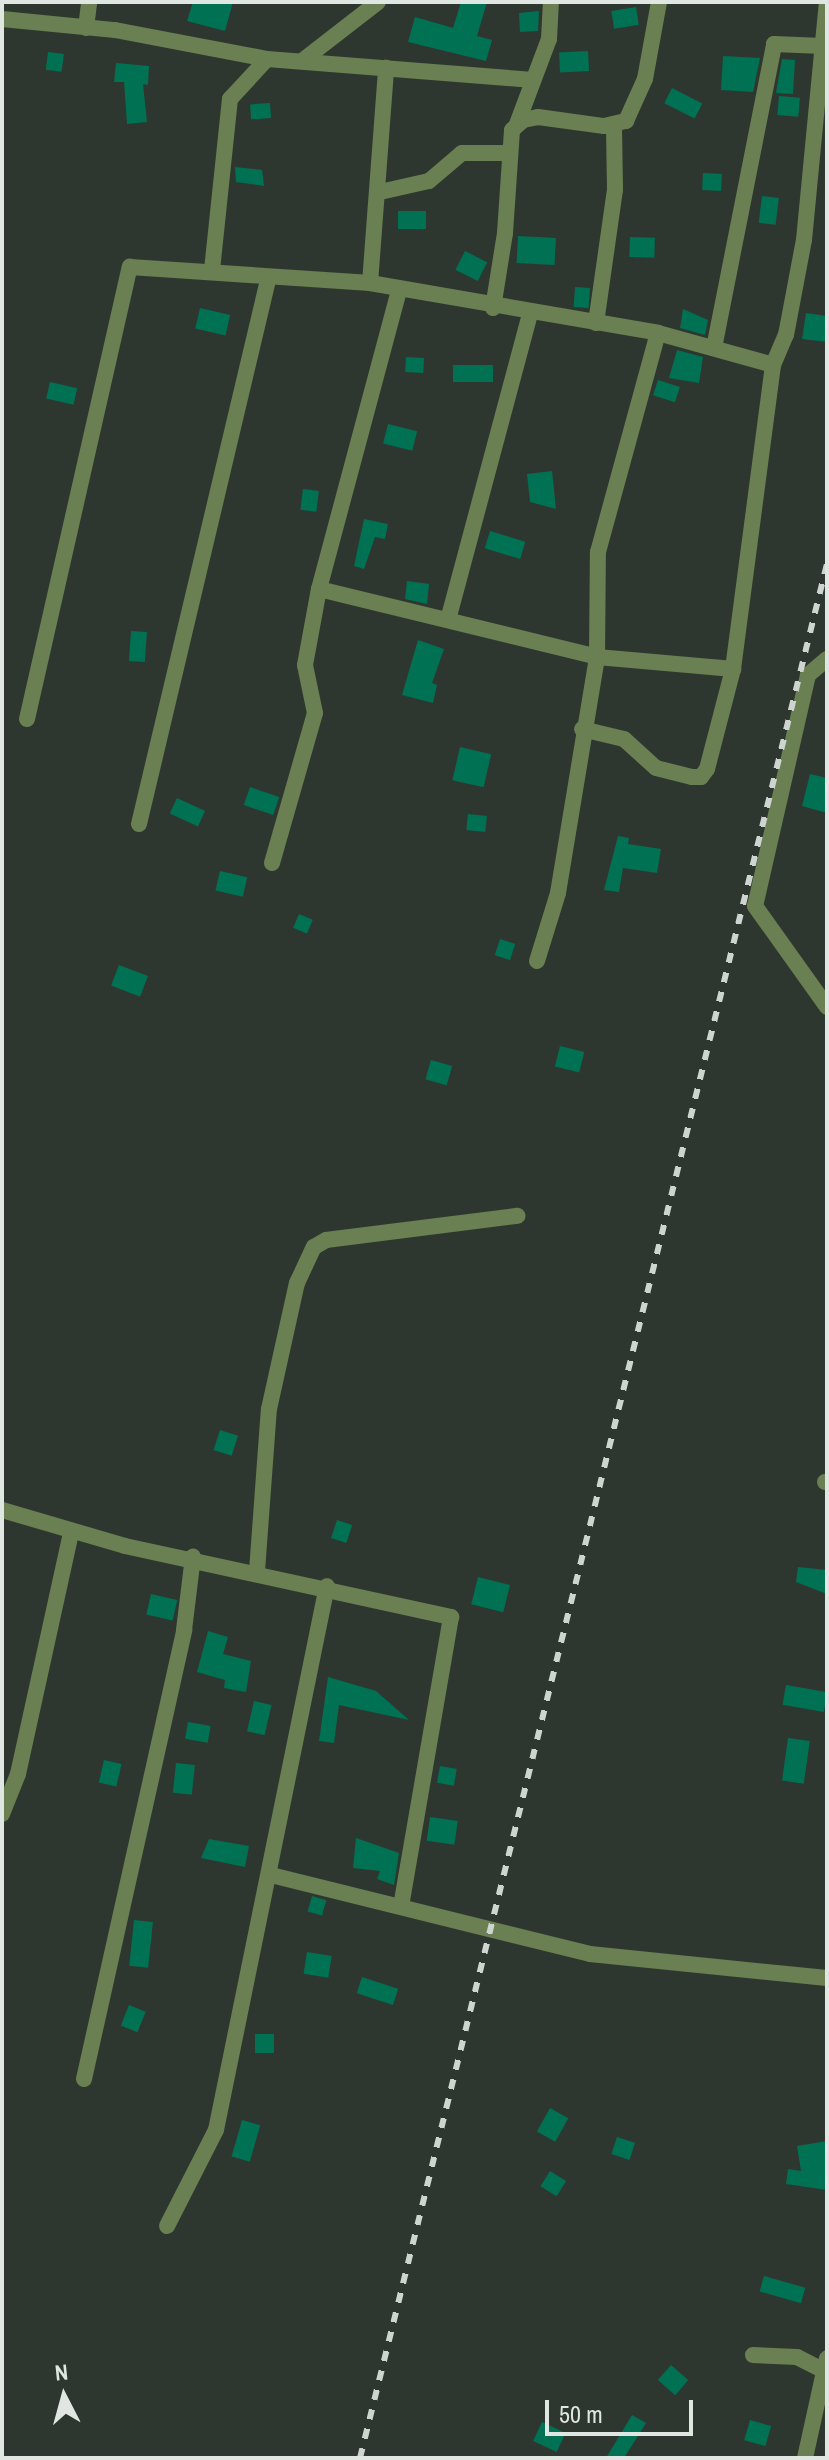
<!DOCTYPE html>
<style>
body{margin:0}
#map{position:relative;width:829px;height:2460px;overflow:hidden;background:#2e372f;font-family:"Archivo Narrow",sans-serif}
div>[style]{position:absolute}
.building>*{inset:0;background:#017154;transform-origin:0 0}
.minor>*{height:16px;margin:-8px;padding:0 8px;transform-origin:8px;border-radius:8px;background:#6a8052}
.rail>*{height:6px;margin-top:-3px;transform-origin:0;background:repeating-linear-gradient(90deg,#ced4cf 0 10px,transparent 0 20px)}
span{translate:-50% -50%;white-space:nowrap;text-align:center;line-height:1.15;-webkit-text-stroke:7px #2e372f;paint-order:stroke}
.frame{position:absolute;inset:0;border:4px solid #e0e6e1;pointer-events:none}
.north{position:absolute;left:24px;top:2356px;width:80px;height:80px;-webkit-text-stroke:6px #2e372f;paint-order:stroke;rotate:354deg;font-size:22px;font-weight:700;line-height:32px;text-align:center;color:#e0e6e1}
.north::after{content:'';display:block;margin:auto;width:28px;height:36px;background:#e0e6e1;clip-path:polygon(50% 0,100% 100%,50% 72%,0 100%)}
.scale{position:absolute;left:545px;top:2400px;width:148px;height:36px;box-sizing:border-box;border:4px solid #e0e6e1;border-top:0;padding-left:10px;font-size:24px;line-height:28px;white-space:nowrap;color:#e0e6e1;-webkit-text-stroke:6px #2e372f;paint-order:stroke}
</style>
<div id="map">
<div class="building">
<i style="clip-path:polygon(193px 2px,233px 2px,225px 31px,187px 21px)"></i>
<i style="clip-path:polygon(461px 2px,487px 2px,477px 36px,492px 40px,486px 61px,408px 42px,415px 17px,453px 28px)"></i>
<i style="left:636px;top:7px;width:18px;height:25px;rotate:81deg"></i>
<i style="clip-path:polygon(539px 11px,538px 31px,520px 32px,519px 13px)"></i>
<i style="left:588px;top:51px;width:20px;height:29px;rotate:87deg"></i>
<i style="left:48px;top:52px;width:16px;height:18px;rotate:7deg"></i>
<i style="clip-path:polygon(723px 56px,760px 58px,753px 92px,721px 90px)"></i>
<i style="clip-path:polygon(782px 59px,795px 60px,793px 94px,776px 93px)"></i>
<i style="clip-path:polygon(116px 63px,149px 66px,148px 85px,143px 84px,147px 122px,127px 124px,124px 82px,114px 82px)"></i>
<i style="left:672px;top:88px;width:34px;height:17px;rotate:27deg"></i>
<i style="left:779px;top:96px;width:21px;height:19px;rotate:5deg"></i>
<i style="left:270px;top:103px;width:15px;height:20px;rotate:86deg"></i>
<i style="clip-path:polygon(235px 167px,262px 170px,264px 186px,236px 182px)"></i>
<i style="left:703px;top:173px;width:19px;height:17px;rotate:3deg"></i>
<i style="left:762px;top:196px;width:17px;height:27px;rotate:7deg"></i>
<i style="left:398px;top:211px;width:28px;height:18px"></i>
<i style="left:518px;top:236px;width:38px;height:27px;rotate:3deg"></i>
<i style="left:630px;top:237px;width:25px;height:20px;rotate:2deg"></i>
<i style="left:465px;top:251px;width:25px;height:21px;rotate:27deg"></i>
<i style="left:575px;top:287px;width:15px;height:20px;rotate:4deg"></i>
<i style="left:200px;top:308px;width:31px;height:21px;rotate:13deg"></i>
<i style="clip-path:polygon(683px 309px,708px 320px,705px 335px,680px 328px)"></i>
<i style="clip-path:polygon(806px 313px,827px 316px,827px 342px,802px 339px)"></i>
<i style="clip-path:polygon(677px 350px,703px 357px,699px 383px,669px 378px)"></i>
<i style="left:406px;top:357px;width:18px;height:15px;rotate:3deg"></i>
<i style="left:453px;top:365px;width:40px;height:17px"></i>
<i style="left:658px;top:380px;width:23px;height:16px;rotate:18deg"></i>
<i style="left:50px;top:382px;width:28px;height:17px;rotate:13deg"></i>
<i style="left:388px;top:424px;width:30px;height:20px;rotate:14deg"></i>
<i style="clip-path:polygon(552px 471px,556px 509px,530px 502px,527px 474px)"></i>
<i style="left:303px;top:489px;width:16px;height:21px;rotate:7deg"></i>
<i style="clip-path:polygon(364px 519px,388px 524px,385px 539px,375px 537px,364px 569px,354px 566px)"></i>
<i style="left:490px;top:531px;width:37px;height:18px;rotate:17deg"></i>
<i style="clip-path:polygon(407px 581px,429px 584px,427px 604px,405px 599px)"></i>
<i style="left:131px;top:631px;width:16px;height:30px;rotate:4deg"></i>
<i style="clip-path:polygon(418px 640px,444px 649px,432px 683px,437px 685px,433px 703px,402px 695px)"></i>
<i style="left:460px;top:747px;width:32px;height:34px;rotate:13deg"></i>
<i style="clip-path:polygon(810px 774px,827px 778px,827px 813px,802px 806px)"></i>
<i style="left:250px;top:787px;width:31px;height:19px;rotate:19deg"></i>
<i style="left:177px;top:798px;width:31px;height:17px;rotate:25deg"></i>
<i style="left:468px;top:814px;width:19px;height:16px;rotate:6deg"></i>
<i style="clip-path:polygon(618px 836px,629px 838px,628px 844px,661px 849px,657px 873px,623px 868px,619px 892px,604px 890px)"></i>
<i style="left:220px;top:871px;width:28px;height:20px;rotate:13deg"></i>
<i style="left:299px;top:914px;width:15px;height:15px;rotate:23deg"></i>
<i style="left:500px;top:939px;width:16px;height:17px;rotate:18deg"></i>
<i style="left:119px;top:965px;width:31px;height:22px;rotate:21deg"></i>
<i style="left:560px;top:1046px;width:25px;height:21px;rotate:14deg"></i>
<i style="left:431px;top:1060px;width:22px;height:20px;rotate:16deg"></i>
<i style="left:220px;top:1430px;width:19px;height:21px;rotate:18deg"></i>
<i style="left:337px;top:1520px;width:16px;height:19px;rotate:18deg"></i>
<i style="clip-path:polygon(798px 1567px,827px 1570px,827px 1594px,796px 1582px)"></i>
<i style="left:478px;top:1577px;width:33px;height:28px;rotate:14deg"></i>
<i style="left:151px;top:1594px;width:27px;height:21px;rotate:13deg"></i>
<i style="clip-path:polygon(208px 1631px,228px 1637px,223px 1654px,251px 1661px,246px 1692px,224px 1688px,225px 1680px,197px 1672px)"></i>
<i style="clip-path:polygon(328px 1677px,376px 1691px,409px 1720px,339px 1705px,334px 1743px,319px 1741px)"></i>
<i style="left:786px;top:1685px;width:42px;height:20px;rotate:10deg"></i>
<i style="left:254px;top:1701px;width:18px;height:31px;rotate:13deg"></i>
<i style="left:188px;top:1722px;width:23px;height:17px;rotate:10deg"></i>
<i style="left:788px;top:1738px;width:22px;height:43px;rotate:8deg"></i>
<i style="left:104px;top:1760px;width:18px;height:23px;rotate:13deg"></i>
<i style="left:176px;top:1763px;width:19px;height:30px;rotate:6deg"></i>
<i style="left:440px;top:1766px;width:17px;height:17px;rotate:10deg"></i>
<i style="left:430px;top:1817px;width:28px;height:24px;rotate:8deg"></i>
<i style="clip-path:polygon(356px 1838px,399px 1853px,394px 1885px,377px 1879px,380px 1871px,353px 1868px)"></i>
<i style="clip-path:polygon(209px 1839px,249px 1846px,245px 1867px,201px 1858px)"></i>
<i style="left:312px;top:1896px;width:15px;height:16px;rotate:16deg"></i>
<i style="left:134px;top:1920px;width:19px;height:46px;rotate:6deg"></i>
<i style="left:307px;top:1952px;width:25px;height:22px;rotate:9deg"></i>
<i style="left:362px;top:1977px;width:38px;height:17px;rotate:18deg"></i>
<i style="left:129px;top:2005px;width:18px;height:22px;rotate:22deg"></i>
<i style="left:255px;top:2034px;width:19px;height:19px"></i>
<i style="left:550px;top:2108px;width:21px;height:27px;rotate:29deg"></i>
<i style="left:242px;top:2120px;width:19px;height:38px;rotate:16deg"></i>
<i style="left:617px;top:2137px;width:19px;height:18px;rotate:18deg"></i>
<i style="clip-path:polygon(827px 2141px,827px 2190px,786px 2184px,788px 2169px,801px 2171px,797px 2146px)"></i>
<i style="left:550px;top:2171px;width:19px;height:18px;rotate:32deg"></i>
<i style="left:764px;top:2276px;width:43px;height:16px;rotate:16deg"></i>
<i style="left:671px;top:2365px;width:23px;height:20px;rotate:41deg"></i>
<i style="clip-path:polygon(632px 2415px,646px 2423px,624px 2458px,606px 2458px)"></i>
<i style="left:750px;top:2420px;width:22px;height:21px;rotate:16deg"></i>
<i style="left:542px;top:2422px;width:26px;height:21px;rotate:25deg"></i>
</div>
<div class="minor">
<i style="left:2px;top:19px;width:114px;rotate:5.6deg"></i>
<i style="left:115px;top:30px;width:155px;rotate:10.8deg"></i>
<i style="left:267px;top:59px;width:267px;rotate:4.5deg"></i>
<i style="left:86px;top:28px;width:26px;rotate:-83deg"></i>
<i style="left:302px;top:61px;width:96px;rotate:-37.8deg"></i>
<i style="left:517px;top:124px;width:91px;rotate:-69.4deg"></i>
<i style="left:549px;top:39px;width:37px;rotate:-87deg"></i>
<i style="left:380px;top:192px;width:50px;rotate:-12.7deg"></i>
<i style="left:429px;top:181px;width:43px;rotate:-40.3deg"></i>
<i style="left:462px;top:153px;width:48px"></i>
<i style="left:212px;top:270px;width:172px;rotate:-84deg"></i>
<i style="left:230px;top:99px;width:54px;rotate:-47.2deg"></i>
<i style="left:370px;top:283px;width:216px;rotate:-85.7deg"></i>
<i style="left:493px;top:308px;width:76px;rotate:-80.9deg"></i>
<i style="left:505px;top:233px;width:103px;rotate:-86.1deg"></i>
<i style="left:512px;top:130px;width:15px;rotate:-42deg"></i>
<i style="left:523px;top:120px;width:15px;rotate:-11deg"></i>
<i style="left:538px;top:117px;width:67px;rotate:7.8deg"></i>
<i style="left:604px;top:126px;width:23px;rotate:-13deg"></i>
<i style="left:626px;top:121px;width:46px;rotate:-65.7deg"></i>
<i style="left:645px;top:79px;width:78px;rotate:-79.7deg"></i>
<i style="left:596px;top:323px;width:134px;rotate:-81.9deg"></i>
<i style="left:615px;top:190px;width:64px;rotate:-90.9deg"></i>
<i style="left:714px;top:348px;width:310px;rotate:-78.8deg"></i>
<i style="left:774px;top:44px;width:49px;rotate:2.3deg"></i>
<i style="left:319px;top:589px;width:286px;rotate:13.7deg"></i>
<i style="left:597px;top:657px;width:137px;rotate:5deg"></i>
<i style="left:448px;top:620px;width:317px;rotate:-75deg"></i>
<i style="left:827px;top:659px;width:25px;rotate:140deg"></i>
<i style="left:808px;top:675px;width:237px;rotate:102.9deg"></i>
<i style="left:755px;top:906px;width:124px;rotate:54.5deg"></i>
<i style="left:27px;top:719px;width:464px;rotate:-77.2deg"></i>
<i style="left:130px;top:267px;width:241px;rotate:3.8deg"></i>
<i style="left:370px;top:283px;width:292px;rotate:9.8deg"></i>
<i style="left:658px;top:333px;width:119px;rotate:15.5deg"></i>
<i style="left:582px;top:729px;width:43px;rotate:13.4deg"></i>
<i style="left:624px;top:739px;width:43px;rotate:42.2deg"></i>
<i style="left:656px;top:768px;width:37px;rotate:14deg"></i>
<i style="left:692px;top:777px;width:9px"></i>
<i style="left:701px;top:777px;width:10px;rotate:-53deg"></i>
<i style="left:707px;top:769px;width:103px;rotate:-75.4deg"></i>
<i style="left:733px;top:669px;width:307px;rotate:-82.5deg"></i>
<i style="left:773px;top:365px;width:33px;rotate:-67deg"></i>
<i style="left:786px;top:335px;width:97px;rotate:-79.3deg"></i>
<i style="left:804px;top:240px;width:239px;rotate:-84.5deg"></i>
<i style="left:139px;top:824px;width:559px;rotate:-76.66deg"></i>
<i style="left:272px;top:863px;width:156px;rotate:-74deg"></i>
<i style="left:315px;top:713px;width:49px;rotate:-101.8deg"></i>
<i style="left:305px;top:665px;width:77px;rotate:-79.6deg"></i>
<i style="left:319px;top:589px;width:310px;rotate:-75deg"></i>
<i style="left:537px;top:961px;width:71px;rotate:-72.8deg"></i>
<i style="left:558px;top:893px;width:239px;rotate:-80.6deg"></i>
<i style="left:597px;top:657px;width:105px;rotate:-89.5deg"></i>
<i style="left:598px;top:552px;width:227px;rotate:-74.7deg"></i>
<i style="left:825px;top:1482px;width:2px"></i>
<i style="left:2px;top:1510px;width:128px;rotate:16.3deg"></i>
<i style="left:125px;top:1546px;width:334px;rotate:12.3deg"></i>
<i style="left:451px;top:1617px;width:294px;rotate:99.8deg"></i>
<i style="left:257px;top:1571px;width:162px;rotate:-85.8deg"></i>
<i style="left:269px;top:1409px;width:129px;rotate:-77.5deg"></i>
<i style="left:297px;top:1283px;width:40px;rotate:-65deg"></i>
<i style="left:314px;top:1247px;width:14px;rotate:-30deg"></i>
<i style="left:326px;top:1240px;width:193px;rotate:-7.2deg"></i>
<i style="left:2px;top:1814px;width:43px;rotate:-68.2deg"></i>
<i style="left:18px;top:1774px;width:248px;rotate:-77.6deg"></i>
<i style="left:271px;top:1875px;width:329px;rotate:13.9deg"></i>
<i style="left:590px;top:1954px;width:238px;rotate:5.8deg"></i>
<i style="left:84px;top:2079px;width:460px;rotate:-77.4deg"></i>
<i style="left:184px;top:1630px;width:74px;rotate:-83deg"></i>
<i style="left:167px;top:2226px;width:108px;rotate:-63deg"></i>
<i style="left:216px;top:2130px;width:555px;rotate:-78.47deg"></i>
<i style="left:753px;top:2355px;width:44px;rotate:2.6deg"></i>
<i style="left:797px;top:2357px;width:34px;rotate:27deg"></i>
<i style="left:805px;top:2458px;width:102px;rotate:-77.6deg"></i>
</div>
<div class="rail">
<i style="left:360px;top:2458px;width:1951px;rotate:-76.15deg"></i>
</div>
<div class="frame"></div>
<div class="north">N</div>
<div class="scale">50 m</div>
</div>
